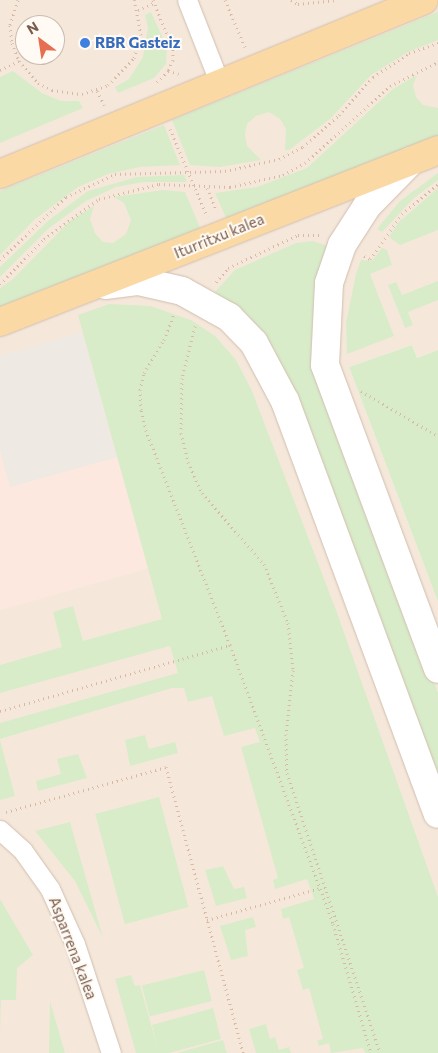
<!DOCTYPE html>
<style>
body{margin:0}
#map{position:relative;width:438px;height:1053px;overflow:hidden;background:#fdf6ec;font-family:Commissioner,sans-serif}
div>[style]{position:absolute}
.residential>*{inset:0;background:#f5e8da}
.commercial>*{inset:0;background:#fde8e0}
.industrial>*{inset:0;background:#efe9e4}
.green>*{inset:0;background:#d8ecc9;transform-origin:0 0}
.path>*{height:3px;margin-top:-1.5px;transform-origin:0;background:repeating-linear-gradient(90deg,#d9b8a5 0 1px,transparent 0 5px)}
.roads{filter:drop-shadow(0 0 1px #d1beb0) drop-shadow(0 0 1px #d1beb0)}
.minor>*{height:19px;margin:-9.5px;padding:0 9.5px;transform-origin:9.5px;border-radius:9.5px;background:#fff}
.secondary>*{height:28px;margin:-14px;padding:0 14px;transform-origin:14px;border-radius:14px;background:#fff}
.primary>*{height:28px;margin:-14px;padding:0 14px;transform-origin:14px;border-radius:14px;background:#fbd9a5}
.dots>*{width:14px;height:14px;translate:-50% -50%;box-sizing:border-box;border:2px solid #fffaf3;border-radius:50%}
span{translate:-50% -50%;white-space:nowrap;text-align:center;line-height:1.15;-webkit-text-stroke:4px #fffaf3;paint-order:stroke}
.shop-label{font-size:15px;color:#366cbe;font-weight:700}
.left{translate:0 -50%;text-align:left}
.street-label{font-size:15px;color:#7a5c4d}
.north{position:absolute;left:15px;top:15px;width:50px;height:50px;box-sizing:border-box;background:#fffaf3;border:1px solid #cabbb1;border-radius:50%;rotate:329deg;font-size:14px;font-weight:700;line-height:20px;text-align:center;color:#7a5c4d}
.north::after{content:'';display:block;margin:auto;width:18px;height:22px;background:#e76f51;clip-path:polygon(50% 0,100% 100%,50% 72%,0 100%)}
</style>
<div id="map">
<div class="residential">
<i style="clip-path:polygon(evenodd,0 0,438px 0,438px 350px,417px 358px,412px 345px,349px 367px,438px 602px,438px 1053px,0 1053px,0 0,25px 25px,55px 25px,55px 55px,25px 55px,25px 25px)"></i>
</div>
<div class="commercial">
<i style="clip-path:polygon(0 450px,10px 487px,117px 457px,149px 568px,0 610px)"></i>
</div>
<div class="industrial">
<i style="clip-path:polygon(82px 332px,117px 457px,10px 487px,0 450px,0 356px)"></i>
</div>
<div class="green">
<i style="clip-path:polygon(151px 12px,167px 47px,166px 64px,154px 78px,118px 93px,115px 87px,129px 79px,143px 57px,148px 27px,145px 15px)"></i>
<i style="clip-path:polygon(438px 12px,438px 40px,408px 52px,371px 75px,330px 119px,289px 150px,285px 150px,286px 129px,280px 119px,269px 112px,256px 116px,247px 124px,245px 134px,247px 146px,261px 160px,220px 167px,190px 165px,172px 120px)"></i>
<i style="clip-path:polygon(13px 71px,42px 93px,61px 101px,79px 101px,83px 108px,0 143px,0 77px)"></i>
<i style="clip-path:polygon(417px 75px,413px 85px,416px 97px,423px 105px,438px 108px,438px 136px,227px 220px,215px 193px,257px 187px,307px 168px,393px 89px)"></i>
<i style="clip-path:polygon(164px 125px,180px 165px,140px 167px,108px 174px,78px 187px,34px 220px,0 255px,0 191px)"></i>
<i style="clip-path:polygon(438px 173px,438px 180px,414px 198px,382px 232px,377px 229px,400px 201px)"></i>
<i style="clip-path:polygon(184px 175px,187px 182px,144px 182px,116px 187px,86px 201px,48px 229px,0 277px,0 267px,49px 220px,88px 191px,137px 177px)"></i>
<i style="clip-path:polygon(438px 188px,438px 230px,400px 245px,389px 237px,399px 222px)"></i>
<i style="clip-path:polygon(163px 190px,185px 192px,201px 230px,0 309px,0 288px,13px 279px,70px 221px,94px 206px,90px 219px,95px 233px,103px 242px,113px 243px,126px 234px,131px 220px,124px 203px,114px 197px)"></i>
<i style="clip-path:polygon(313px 241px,328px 246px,316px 285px,313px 316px,314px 356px,438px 693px,438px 781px,244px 312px,215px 292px,235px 270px,296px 243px)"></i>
<i style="clip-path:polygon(382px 248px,387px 250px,392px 265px,370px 274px,394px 336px,347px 354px,346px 323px,356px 274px,361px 260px,372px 261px)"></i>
<i style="clip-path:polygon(438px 281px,438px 300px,408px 312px,413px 325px,405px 328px,388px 285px,396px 282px,402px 295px)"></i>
<i style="clip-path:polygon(109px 304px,150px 306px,191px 320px,215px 336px,236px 360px,252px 391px,336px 610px,438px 897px,438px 1053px,365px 1053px,363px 1048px,331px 1053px,329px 1043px,319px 1046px,317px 1041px,323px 1039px,309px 988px,303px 990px,297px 970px,304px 968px,289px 917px,283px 919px,281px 909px,314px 899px,307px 879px,275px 889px,273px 880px,278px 878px,241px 747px,260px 742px,255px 728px,224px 736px,212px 696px,188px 702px,184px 688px,172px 688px,0 739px,0 723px,178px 673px,170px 646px,0 693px,0 665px,62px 647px,53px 612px,73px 606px,83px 641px,162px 619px,78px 315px)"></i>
<i style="clip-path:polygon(412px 345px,417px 358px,438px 350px,438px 602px,349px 367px)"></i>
<i style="clip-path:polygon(145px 735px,149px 749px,175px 742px,178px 753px,130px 766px,125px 740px)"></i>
<i style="clip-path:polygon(0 740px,15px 796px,1px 800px,0 799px)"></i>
<i style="clip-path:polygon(78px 754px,87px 778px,38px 791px,36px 781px,61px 774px,57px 759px)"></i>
<i style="left:159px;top:797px;width:114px;height:66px;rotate:75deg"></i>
<i style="clip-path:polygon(70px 822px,103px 938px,75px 881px,35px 831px)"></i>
<i style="clip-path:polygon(223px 866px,234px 889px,244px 887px,247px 898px,216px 906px,205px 870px)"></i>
<i style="clip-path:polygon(0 899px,33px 955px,17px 968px,16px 1000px,1px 1000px,0 1031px)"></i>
<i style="clip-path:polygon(253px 917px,256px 927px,245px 930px,248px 956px,231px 960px,220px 926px)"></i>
<i style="left:204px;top:970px;width:32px;height:64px;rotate:76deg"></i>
<i style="clip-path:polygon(131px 975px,135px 986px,140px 985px,158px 1050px,152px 1025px,213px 1008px,221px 1039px,169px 1053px,136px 1053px,115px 979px)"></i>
<i style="clip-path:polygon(50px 1001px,65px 1053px,49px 1053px)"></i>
<i style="clip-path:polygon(266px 1024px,270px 1039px,275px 1037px,279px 1050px,289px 1047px,291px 1053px,256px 1053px,249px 1029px)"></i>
<i style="clip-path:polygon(223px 1040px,227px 1053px,177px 1053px)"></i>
</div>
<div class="path">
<i style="left:18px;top:0;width:26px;rotate:108deg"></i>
<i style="left:10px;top:25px;width:18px;rotate:84deg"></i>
<i style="left:12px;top:43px;width:19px;rotate:69deg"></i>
<i style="left:19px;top:61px;width:29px;rotate:49deg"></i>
<i style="left:38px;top:83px;width:16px;rotate:27deg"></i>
<i style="left:52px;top:90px;width:30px;rotate:8deg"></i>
<i style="left:82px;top:94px;width:28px;rotate:-19deg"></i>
<i style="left:108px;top:85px;width:37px;rotate:-46deg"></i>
<i style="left:134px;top:58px;width:24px;rotate:-73deg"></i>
<i style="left:141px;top:35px;width:36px;rotate:-101deg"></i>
<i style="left:153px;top:0;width:53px;rotate:67.8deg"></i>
<i style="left:173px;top:49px;width:11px;rotate:90deg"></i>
<i style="left:173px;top:60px;width:12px;rotate:114deg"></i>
<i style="left:225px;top:0;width:51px;rotate:66.9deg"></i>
<i style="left:291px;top:0;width:8px;rotate:30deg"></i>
<i style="left:298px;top:4px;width:36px;rotate:-6deg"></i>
<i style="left:138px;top:10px;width:17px;rotate:-24deg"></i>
<i style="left:0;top:70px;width:21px;rotate:-25deg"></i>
<i style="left:157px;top:82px;width:16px;rotate:-45deg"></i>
<i style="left:168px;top:71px;width:11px;rotate:15deg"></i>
<i style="left:97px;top:91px;width:16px;rotate:63deg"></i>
<i style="left:170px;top:129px;width:95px;rotate:67deg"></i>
<i style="left:207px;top:188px;width:25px;rotate:67deg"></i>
<i style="left:364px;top:256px;width:7px;rotate:27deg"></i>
<i style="left:370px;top:259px;width:55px;rotate:-54.6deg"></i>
<i style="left:402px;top:214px;width:47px;rotate:-39.8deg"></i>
<i style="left:0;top:260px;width:91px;rotate:-43.7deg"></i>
<i style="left:66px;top:197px;width:54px;rotate:-25.1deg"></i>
<i style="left:115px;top:174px;width:110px;rotate:-1.6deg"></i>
<i style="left:225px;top:171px;width:55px;rotate:-12.5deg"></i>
<i style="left:279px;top:159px;width:27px;rotate:-27deg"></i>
<i style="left:303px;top:147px;width:48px;rotate:-41.6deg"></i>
<i style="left:339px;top:115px;width:51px;rotate:-48.2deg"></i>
<i style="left:373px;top:77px;width:43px;rotate:-33.7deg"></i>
<i style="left:409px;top:53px;width:31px;rotate:-19deg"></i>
<i style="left:216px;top:282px;width:18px;rotate:-49deg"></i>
<i style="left:228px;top:268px;width:77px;rotate:-25.2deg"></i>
<i style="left:298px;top:235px;width:23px"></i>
<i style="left:0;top:284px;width:63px;rotate:-45.6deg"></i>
<i style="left:44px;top:239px;width:68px;rotate:-36deg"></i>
<i style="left:99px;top:199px;width:62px;rotate:-14deg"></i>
<i style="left:159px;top:184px;width:71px;rotate:2.4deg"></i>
<i style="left:230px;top:187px;width:54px;rotate:-12.8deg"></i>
<i style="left:283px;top:175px;width:25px;rotate:-29deg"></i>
<i style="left:305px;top:163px;width:115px;rotate:-42.2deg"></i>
<i style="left:390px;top:86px;width:54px;rotate:-26.6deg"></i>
<i style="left:195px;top:326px;width:54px;rotate:104deg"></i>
<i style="left:182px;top:378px;width:55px;rotate:91deg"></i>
<i style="left:181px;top:433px;width:30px;rotate:76deg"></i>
<i style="left:188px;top:462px;width:34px;rotate:66deg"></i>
<i style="left:202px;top:493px;width:94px;rotate:48.9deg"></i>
<i style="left:264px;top:564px;width:64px;rotate:67.9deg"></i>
<i style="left:288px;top:623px;width:47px;rotate:83.9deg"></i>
<i style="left:293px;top:670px;width:64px;rotate:96.2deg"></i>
<i style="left:286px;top:734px;width:39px;rotate:89deg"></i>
<i style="left:287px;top:773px;width:295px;rotate:71.6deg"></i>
<i style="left:361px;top:391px;width:89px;rotate:30.3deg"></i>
<i style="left:230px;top:645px;width:297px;rotate:69.7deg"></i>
<i style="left:333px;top:924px;width:134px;rotate:73.6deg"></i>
<i style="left:0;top:711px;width:239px;rotate:-16deg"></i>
<i style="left:230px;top:645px;width:230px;rotate:-111.4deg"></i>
<i style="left:146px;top:431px;width:22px;rotate:-103deg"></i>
<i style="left:141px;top:410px;width:20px;rotate:-93deg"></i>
<i style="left:140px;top:390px;width:17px;rotate:-77deg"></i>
<i style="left:144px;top:373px;width:39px;rotate:-59deg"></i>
<i style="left:164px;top:340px;width:28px;rotate:-69deg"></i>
<i style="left:6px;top:812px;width:166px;rotate:-15.7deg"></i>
<i style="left:166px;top:767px;width:296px;rotate:74.9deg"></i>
<i style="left:207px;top:920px;width:117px;rotate:-15.8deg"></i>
</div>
<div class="roads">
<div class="minor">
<i style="left:187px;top:0;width:90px;rotate:68.6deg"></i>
<i style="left:0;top:830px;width:31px;rotate:42deg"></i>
<i style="left:23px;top:851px;width:47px;rotate:54.6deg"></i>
<i style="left:50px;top:889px;width:60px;rotate:65.6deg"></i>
<i style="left:75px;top:944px;width:115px;rotate:71.7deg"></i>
</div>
<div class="secondary">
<i style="left:411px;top:161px;width:63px;rotate:134.4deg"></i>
<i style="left:367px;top:206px;width:46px;rotate:122.7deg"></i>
<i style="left:342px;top:245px;width:40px;rotate:108.9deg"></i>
<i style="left:329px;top:283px;width:82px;rotate:92.8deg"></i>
<i style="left:325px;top:365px;width:324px;rotate:69.6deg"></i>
<i style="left:105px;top:285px;width:34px;rotate:-7deg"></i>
<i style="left:139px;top:281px;width:44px;rotate:13.1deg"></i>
<i style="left:182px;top:291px;width:54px;rotate:29deg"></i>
<i style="left:229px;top:317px;width:36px;rotate:46deg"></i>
<i style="left:254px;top:343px;width:66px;rotate:61.9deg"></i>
<i style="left:285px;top:401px;width:440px;rotate:69.7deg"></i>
</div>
<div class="primary">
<i style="left:0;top:174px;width:458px;rotate:-22.3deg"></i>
<i style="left:0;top:322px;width:471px;rotate:-21.4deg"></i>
</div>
</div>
<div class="dots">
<i style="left:85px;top:43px;background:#3f7fe0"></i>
</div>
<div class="shop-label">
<span class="left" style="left:95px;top:43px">RBR Gasteiz</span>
</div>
<div class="street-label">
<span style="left:219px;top:236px;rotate:-22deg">Iturritxu kalea</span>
<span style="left:73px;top:948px;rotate:69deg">Asparrena kalea</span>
</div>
<div class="north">N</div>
</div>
